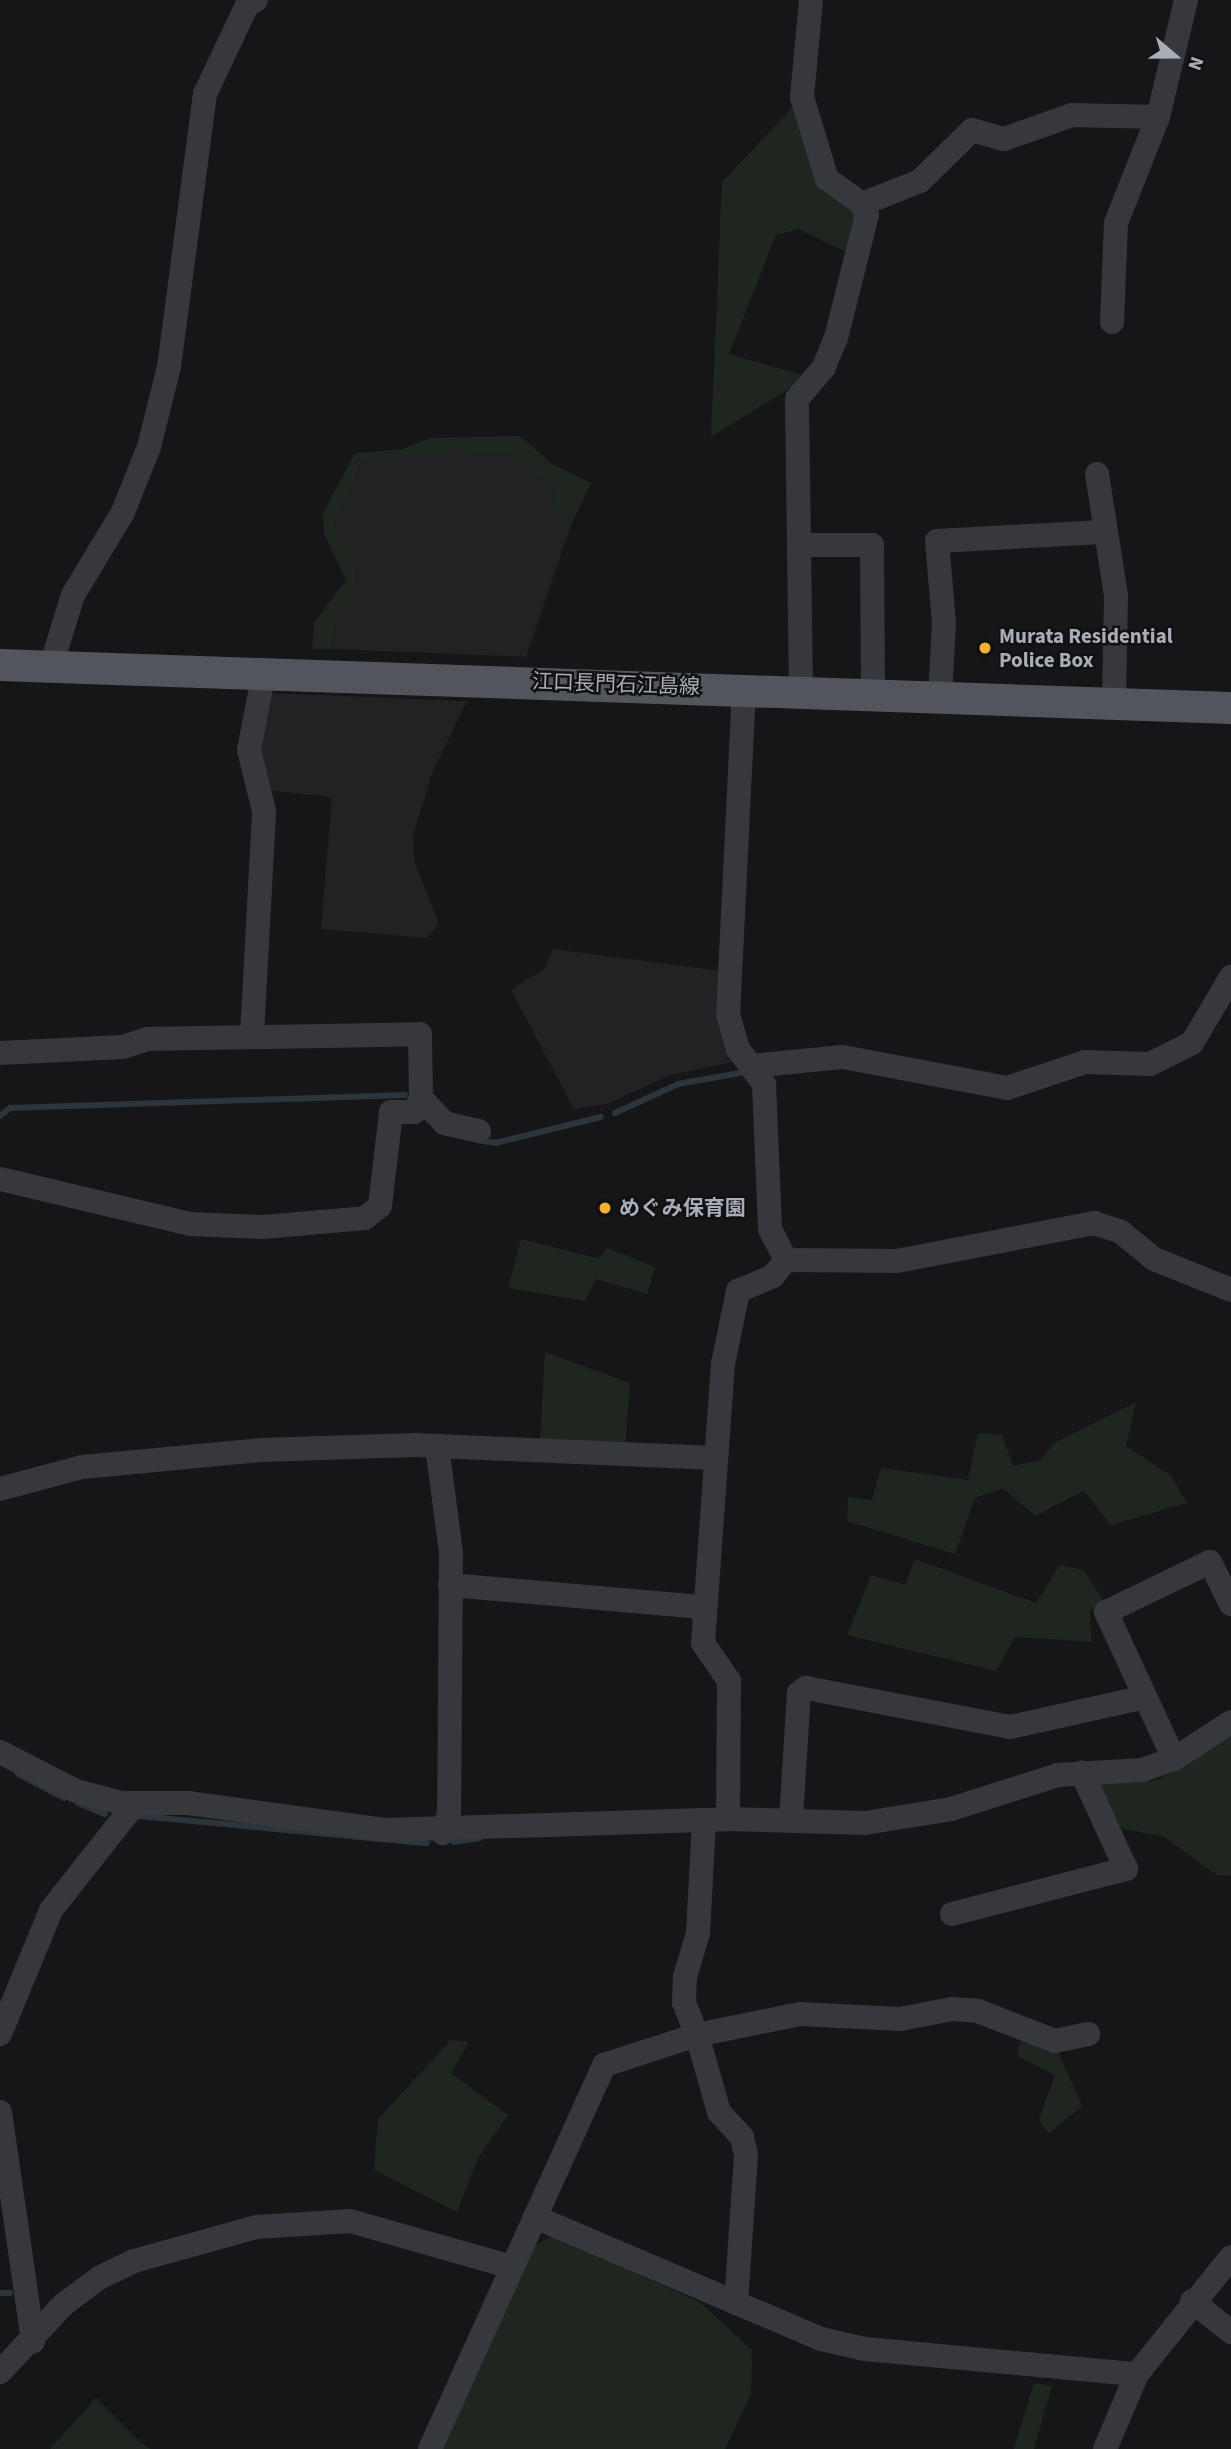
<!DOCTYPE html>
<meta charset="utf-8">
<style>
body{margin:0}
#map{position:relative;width:1231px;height:2449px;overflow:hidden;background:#161618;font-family:"Source Sans 3","Noto Sans JP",sans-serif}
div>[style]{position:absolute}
.built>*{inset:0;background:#222225}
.green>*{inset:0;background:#1e261f}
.stream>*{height:6px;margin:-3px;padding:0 3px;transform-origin:3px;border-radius:3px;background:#2c353c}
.minor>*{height:24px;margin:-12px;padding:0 12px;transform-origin:12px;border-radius:12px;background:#37383d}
.major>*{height:32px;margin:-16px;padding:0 16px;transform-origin:16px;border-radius:16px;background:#53555c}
.dots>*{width:19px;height:19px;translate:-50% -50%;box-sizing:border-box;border:4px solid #111113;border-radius:50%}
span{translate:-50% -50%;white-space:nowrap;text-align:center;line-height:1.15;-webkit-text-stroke:5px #111113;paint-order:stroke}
.poi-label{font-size:21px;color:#a8adb8;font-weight:700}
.left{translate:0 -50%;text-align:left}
.street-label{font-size:21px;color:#a8adb8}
.north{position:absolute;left:1140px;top:21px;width:70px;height:70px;-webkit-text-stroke:5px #111113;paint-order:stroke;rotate:110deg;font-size:19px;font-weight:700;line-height:28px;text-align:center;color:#a8adb8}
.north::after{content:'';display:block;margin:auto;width:24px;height:32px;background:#a8adb8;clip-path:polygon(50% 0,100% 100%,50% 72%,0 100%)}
</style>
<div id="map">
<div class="built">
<i style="clip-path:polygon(443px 452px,506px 453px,558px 490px,548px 519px,571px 525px,526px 657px,331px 649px,337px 618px,355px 595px,357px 572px,335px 525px,363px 459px)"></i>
<i style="clip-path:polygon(267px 693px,467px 701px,433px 771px,413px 835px,415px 864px,439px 924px,427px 938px,321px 929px,332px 797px,266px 790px,256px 770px)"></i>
<i style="clip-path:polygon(553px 949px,729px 972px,738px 1061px,670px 1075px,607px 1104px,574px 1109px,511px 990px,545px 968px)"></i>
</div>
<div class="green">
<i style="clip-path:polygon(793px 107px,822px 191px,858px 215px,850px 254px,799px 229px,776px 235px,729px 354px,808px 377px,711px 437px,722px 182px)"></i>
<i style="clip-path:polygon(520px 436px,552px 464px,591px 483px,571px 525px,548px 519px,557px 490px,506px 453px,363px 459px,335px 525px,357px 572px,355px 595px,337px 618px,331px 649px,312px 649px,314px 623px,346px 580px,324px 534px,323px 513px,355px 453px,403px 449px,430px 438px)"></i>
<i style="clip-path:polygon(521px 1239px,600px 1259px,607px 1248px,655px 1267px,647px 1294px,596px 1279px,585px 1301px,508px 1288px)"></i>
<i style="clip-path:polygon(545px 1352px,630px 1383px,625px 1448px,540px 1442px)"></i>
<i style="clip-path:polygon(1136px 1402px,1126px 1446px,1171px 1476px,1187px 1503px,1111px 1525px,1084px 1491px,1035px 1516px,1003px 1488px,975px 1498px,955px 1554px,847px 1521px,848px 1497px,872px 1500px,881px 1468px,968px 1480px,978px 1433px,1002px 1435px,1013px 1466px,1040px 1460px,1056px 1442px)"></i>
<i style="clip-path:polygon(915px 1559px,1036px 1603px,1060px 1565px,1083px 1570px,1105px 1602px,1090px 1611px,1092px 1642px,1015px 1637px,996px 1671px,847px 1635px,871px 1575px,905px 1585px)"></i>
<i style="clip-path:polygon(1231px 1737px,1231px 1876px,1217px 1875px,1164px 1837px,1121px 1828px,1092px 1783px,1158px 1780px)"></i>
<i style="clip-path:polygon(451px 2040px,469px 2042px,451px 2073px,508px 2115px,478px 2158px,457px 2212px,374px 2170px,378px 2119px)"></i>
<i style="clip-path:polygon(1020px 2041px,1056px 2047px,1082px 2106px,1049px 2134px,1039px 2120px,1055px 2075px,1017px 2056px)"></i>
<i style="clip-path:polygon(554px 2235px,701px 2303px,752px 2350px,751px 2394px,725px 2449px,439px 2449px,535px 2245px)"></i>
<i style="clip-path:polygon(1034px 2383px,1052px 2386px,1034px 2449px,1014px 2449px)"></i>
<i style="clip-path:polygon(96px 2398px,139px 2441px,151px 2449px,50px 2449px)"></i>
</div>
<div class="stream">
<i style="left:615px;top:1113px;width:69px;rotate:-24.7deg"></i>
<i style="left:678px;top:1084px;width:63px;rotate:-10.1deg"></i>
<i style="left:0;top:1116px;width:13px;rotate:-39deg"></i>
<i style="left:10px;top:1108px;width:395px;rotate:-1.9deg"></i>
<i style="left:477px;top:1140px;width:18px;rotate:9deg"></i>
<i style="left:495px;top:1143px;width:109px;rotate:-13.8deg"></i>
<i style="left:18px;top:1774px;width:52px;rotate:27.6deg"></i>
<i style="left:78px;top:1803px;width:29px;rotate:22deg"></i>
<i style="left:139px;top:1816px;width:289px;rotate:5.4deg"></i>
<i style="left:454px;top:1842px;width:26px;rotate:-9deg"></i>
<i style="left:0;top:2293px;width:10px"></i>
</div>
<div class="minor">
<i style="left:862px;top:204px;width:62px;rotate:-21.6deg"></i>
<i style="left:920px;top:181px;width:73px;rotate:-44.4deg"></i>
<i style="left:972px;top:130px;width:33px;rotate:16deg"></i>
<i style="left:1004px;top:139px;width:72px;rotate:-19.4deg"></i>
<i style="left:1072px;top:115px;width:86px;rotate:1.3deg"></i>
<i style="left:1112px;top:322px;width:99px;rotate:-87.7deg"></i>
<i style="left:1116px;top:223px;width:114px;rotate:-68.4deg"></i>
<i style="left:1158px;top:117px;width:120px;rotate:-76.5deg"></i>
<i style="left:1097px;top:474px;width:123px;rotate:81.1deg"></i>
<i style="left:1116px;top:596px;width:107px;rotate:91.1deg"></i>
<i style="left:803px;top:545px;width:69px"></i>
<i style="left:872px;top:545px;width:146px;rotate:89.6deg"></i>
<i style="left:51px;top:666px;width:74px;rotate:-72.8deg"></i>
<i style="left:73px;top:595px;width:97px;rotate:-58.9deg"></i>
<i style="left:123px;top:512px;width:70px;rotate:-68.2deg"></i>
<i style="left:149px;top:447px;width:82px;rotate:-76deg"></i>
<i style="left:169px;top:367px;width:275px;rotate:-82.5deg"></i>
<i style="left:205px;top:94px;width:98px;rotate:-64.7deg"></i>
<i style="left:247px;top:5px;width:10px;rotate:-29deg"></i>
<i style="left:744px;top:689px;width:325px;rotate:92.8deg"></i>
<i style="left:728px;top:1014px;width:36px;rotate:74deg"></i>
<i style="left:738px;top:1049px;width:44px;rotate:53.4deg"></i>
<i style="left:764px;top:1084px;width:145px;rotate:87.6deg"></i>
<i style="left:770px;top:1229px;width:35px;rotate:63deg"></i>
<i style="left:801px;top:690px;width:291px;rotate:-90.8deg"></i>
<i style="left:797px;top:399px;width:42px;rotate:-49.8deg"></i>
<i style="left:824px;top:367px;width:31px;rotate:-68deg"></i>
<i style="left:836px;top:338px;width:127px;rotate:-75.9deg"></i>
<i style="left:867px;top:215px;width:12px;rotate:-114deg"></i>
<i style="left:862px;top:204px;width:43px;rotate:-144.5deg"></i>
<i style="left:827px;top:179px;width:86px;rotate:-107deg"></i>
<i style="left:802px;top:97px;width:97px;rotate:-84.7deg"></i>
<i style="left:940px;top:697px;width:74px;rotate:-86.9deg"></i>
<i style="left:944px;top:623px;width:82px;rotate:-94.9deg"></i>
<i style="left:937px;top:541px;width:165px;rotate:-3.1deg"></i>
<i style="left:252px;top:1035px;width:224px;rotate:-86.9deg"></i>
<i style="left:264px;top:811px;width:63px;rotate:-103.8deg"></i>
<i style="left:249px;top:750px;width:79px;rotate:-79.1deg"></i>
<i style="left:0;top:1053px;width:123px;rotate:-2.8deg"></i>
<i style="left:123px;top:1047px;width:25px;rotate:-18deg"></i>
<i style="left:147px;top:1039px;width:273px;rotate:-1deg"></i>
<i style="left:420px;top:1034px;width:64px;rotate:89.1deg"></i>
<i style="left:421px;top:1098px;width:34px;rotate:47deg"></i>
<i style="left:444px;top:1123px;width:36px;rotate:13deg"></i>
<i style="left:751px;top:1066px;width:92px;rotate:-5.6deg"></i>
<i style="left:843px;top:1057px;width:167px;rotate:10.7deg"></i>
<i style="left:1007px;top:1088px;width:82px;rotate:-18.4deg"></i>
<i style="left:1085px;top:1062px;width:65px;rotate:1.8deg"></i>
<i style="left:1150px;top:1064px;width:47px;rotate:-26.6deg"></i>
<i style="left:1192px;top:1043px;width:77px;rotate:-59.4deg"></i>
<i style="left:0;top:1179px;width:195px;rotate:13.3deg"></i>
<i style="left:190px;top:1224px;width:73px;rotate:2.4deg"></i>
<i style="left:263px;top:1227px;width:102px;rotate:-5deg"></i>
<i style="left:365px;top:1218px;width:19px;rotate:-39deg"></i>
<i style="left:380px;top:1206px;width:95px;rotate:-83.3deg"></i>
<i style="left:391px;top:1112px;width:23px"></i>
<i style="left:414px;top:1112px;width:16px;rotate:-63deg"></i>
<i style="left:437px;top:1446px;width:107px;rotate:82.5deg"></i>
<i style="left:451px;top:1552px;width:260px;rotate:90.4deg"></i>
<i style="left:449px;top:1812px;width:22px;rotate:106deg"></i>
<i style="left:0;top:1489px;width:85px;rotate:-15deg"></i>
<i style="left:82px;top:1467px;width:180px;rotate:-5.4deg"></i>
<i style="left:261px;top:1450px;width:154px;rotate:-1.9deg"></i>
<i style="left:415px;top:1445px;width:300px;rotate:2.5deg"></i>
<i style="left:450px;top:1585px;width:255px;rotate:5deg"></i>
<i style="left:0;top:1752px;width:85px;rotate:27.2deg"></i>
<i style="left:76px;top:1791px;width:48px;rotate:14.6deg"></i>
<i style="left:122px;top:1803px;width:66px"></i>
<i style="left:188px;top:1803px;width:200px;rotate:7.8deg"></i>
<i style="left:386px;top:1830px;width:342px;rotate:-1.8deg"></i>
<i style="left:728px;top:1819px;width:137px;rotate:1.7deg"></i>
<i style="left:865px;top:1823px;width:87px;rotate:-9.2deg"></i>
<i style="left:951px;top:1809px;width:112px;rotate:-17.6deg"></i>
<i style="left:1058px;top:1775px;width:84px;rotate:-3.4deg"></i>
<i style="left:1142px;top:1770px;width:34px;rotate:-19deg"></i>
<i style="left:1174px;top:1759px;width:68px;rotate:-33deg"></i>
<i style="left:1174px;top:1759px;width:162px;rotate:-114.8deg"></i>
<i style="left:1106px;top:1612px;width:115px;rotate:-25.7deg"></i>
<i style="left:1210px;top:1562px;width:47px;rotate:63.4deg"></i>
<i style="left:728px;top:1819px;width:138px;rotate:-89.6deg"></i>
<i style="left:729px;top:1681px;width:46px;rotate:-124.4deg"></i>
<i style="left:703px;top:1643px;width:280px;rotate:-85.9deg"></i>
<i style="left:723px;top:1364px;width:75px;rotate:-78.4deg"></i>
<i style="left:738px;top:1291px;width:38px;rotate:-23deg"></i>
<i style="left:773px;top:1276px;width:21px;rotate:-51deg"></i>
<i style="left:786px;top:1260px;width:111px;rotate:0.5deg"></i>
<i style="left:897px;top:1261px;width:201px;rotate:-10.9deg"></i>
<i style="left:1094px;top:1223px;width:28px;rotate:18deg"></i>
<i style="left:1121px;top:1232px;width:43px;rotate:39.3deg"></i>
<i style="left:1154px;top:1259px;width:83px;rotate:21.9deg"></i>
<i style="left:791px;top:1819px;width:126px;rotate:-86.4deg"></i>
<i style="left:799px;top:1693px;width:9px;rotate:-36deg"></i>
<i style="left:806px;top:1688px;width:208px;rotate:10.8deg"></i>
<i style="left:1010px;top:1727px;width:134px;rotate:-12.5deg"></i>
<i style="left:952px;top:1914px;width:180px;rotate:-14.5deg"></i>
<i style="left:1126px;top:1869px;width:106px;rotate:-114.6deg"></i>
<i style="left:0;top:2034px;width:134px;rotate:-67.6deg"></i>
<i style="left:51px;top:1910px;width:134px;rotate:-51.7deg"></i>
<i style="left:0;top:2112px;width:232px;rotate:81.8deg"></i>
<i style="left:535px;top:2217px;width:311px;rotate:23.1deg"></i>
<i style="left:821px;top:2339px;width:45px;rotate:12.8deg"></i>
<i style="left:865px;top:2349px;width:273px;rotate:5.3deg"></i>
<i style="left:1192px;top:2301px;width:50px;rotate:38.5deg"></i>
<i style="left:736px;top:2303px;width:148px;rotate:-86.1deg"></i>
<i style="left:746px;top:2155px;width:18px;rotate:-103deg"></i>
<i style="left:742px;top:2137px;width:34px;rotate:-133deg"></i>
<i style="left:719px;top:2112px;width:80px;rotate:-105.9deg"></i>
<i style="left:697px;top:2035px;width:105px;rotate:-11.5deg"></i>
<i style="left:800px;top:2014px;width:100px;rotate:2.9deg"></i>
<i style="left:900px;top:2019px;width:53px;rotate:-10.9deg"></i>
<i style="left:952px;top:2009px;width:26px;rotate:4deg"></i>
<i style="left:978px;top:2011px;width:83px;rotate:21.3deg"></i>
<i style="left:1055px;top:2041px;width:34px;rotate:-12deg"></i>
<i style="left:0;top:2372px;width:92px;rotate:-46.8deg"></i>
<i style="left:63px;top:2305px;width:45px;rotate:-36.9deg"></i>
<i style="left:99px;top:2278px;width:39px;rotate:-26deg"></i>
<i style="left:134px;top:2261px;width:128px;rotate:-15.5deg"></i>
<i style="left:257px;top:2227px;width:93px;rotate:-3.7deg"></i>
<i style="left:350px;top:2221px;width:168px;rotate:15.9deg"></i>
<i style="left:430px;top:2449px;width:422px;rotate:-65.6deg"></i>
<i style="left:604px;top:2065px;width:98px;rotate:-17.9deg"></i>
<i style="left:697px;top:2035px;width:35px;rotate:-112deg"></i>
<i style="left:684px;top:2003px;width:26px;rotate:-88deg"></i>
<i style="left:685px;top:1977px;width:46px;rotate:-73.5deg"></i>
<i style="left:698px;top:1933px;width:110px;rotate:-86.9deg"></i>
<i style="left:1105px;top:2449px;width:82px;rotate:-66.9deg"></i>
<i style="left:1137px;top:2374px;width:150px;rotate:-51.2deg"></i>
</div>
<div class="major">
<i style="left:0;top:665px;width:1232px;rotate:2deg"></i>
</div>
<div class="dots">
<i style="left:985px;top:648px;background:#f2b134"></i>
<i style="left:605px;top:1208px;background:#f2b134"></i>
</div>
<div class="poi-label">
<span class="left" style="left:999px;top:648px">Murata Residential<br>Police Box</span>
<span class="left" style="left:619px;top:1208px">めぐみ保育園</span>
</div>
<div class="street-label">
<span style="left:616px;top:684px;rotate:2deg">江口長門石江島線</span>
</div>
<div class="north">N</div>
</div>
